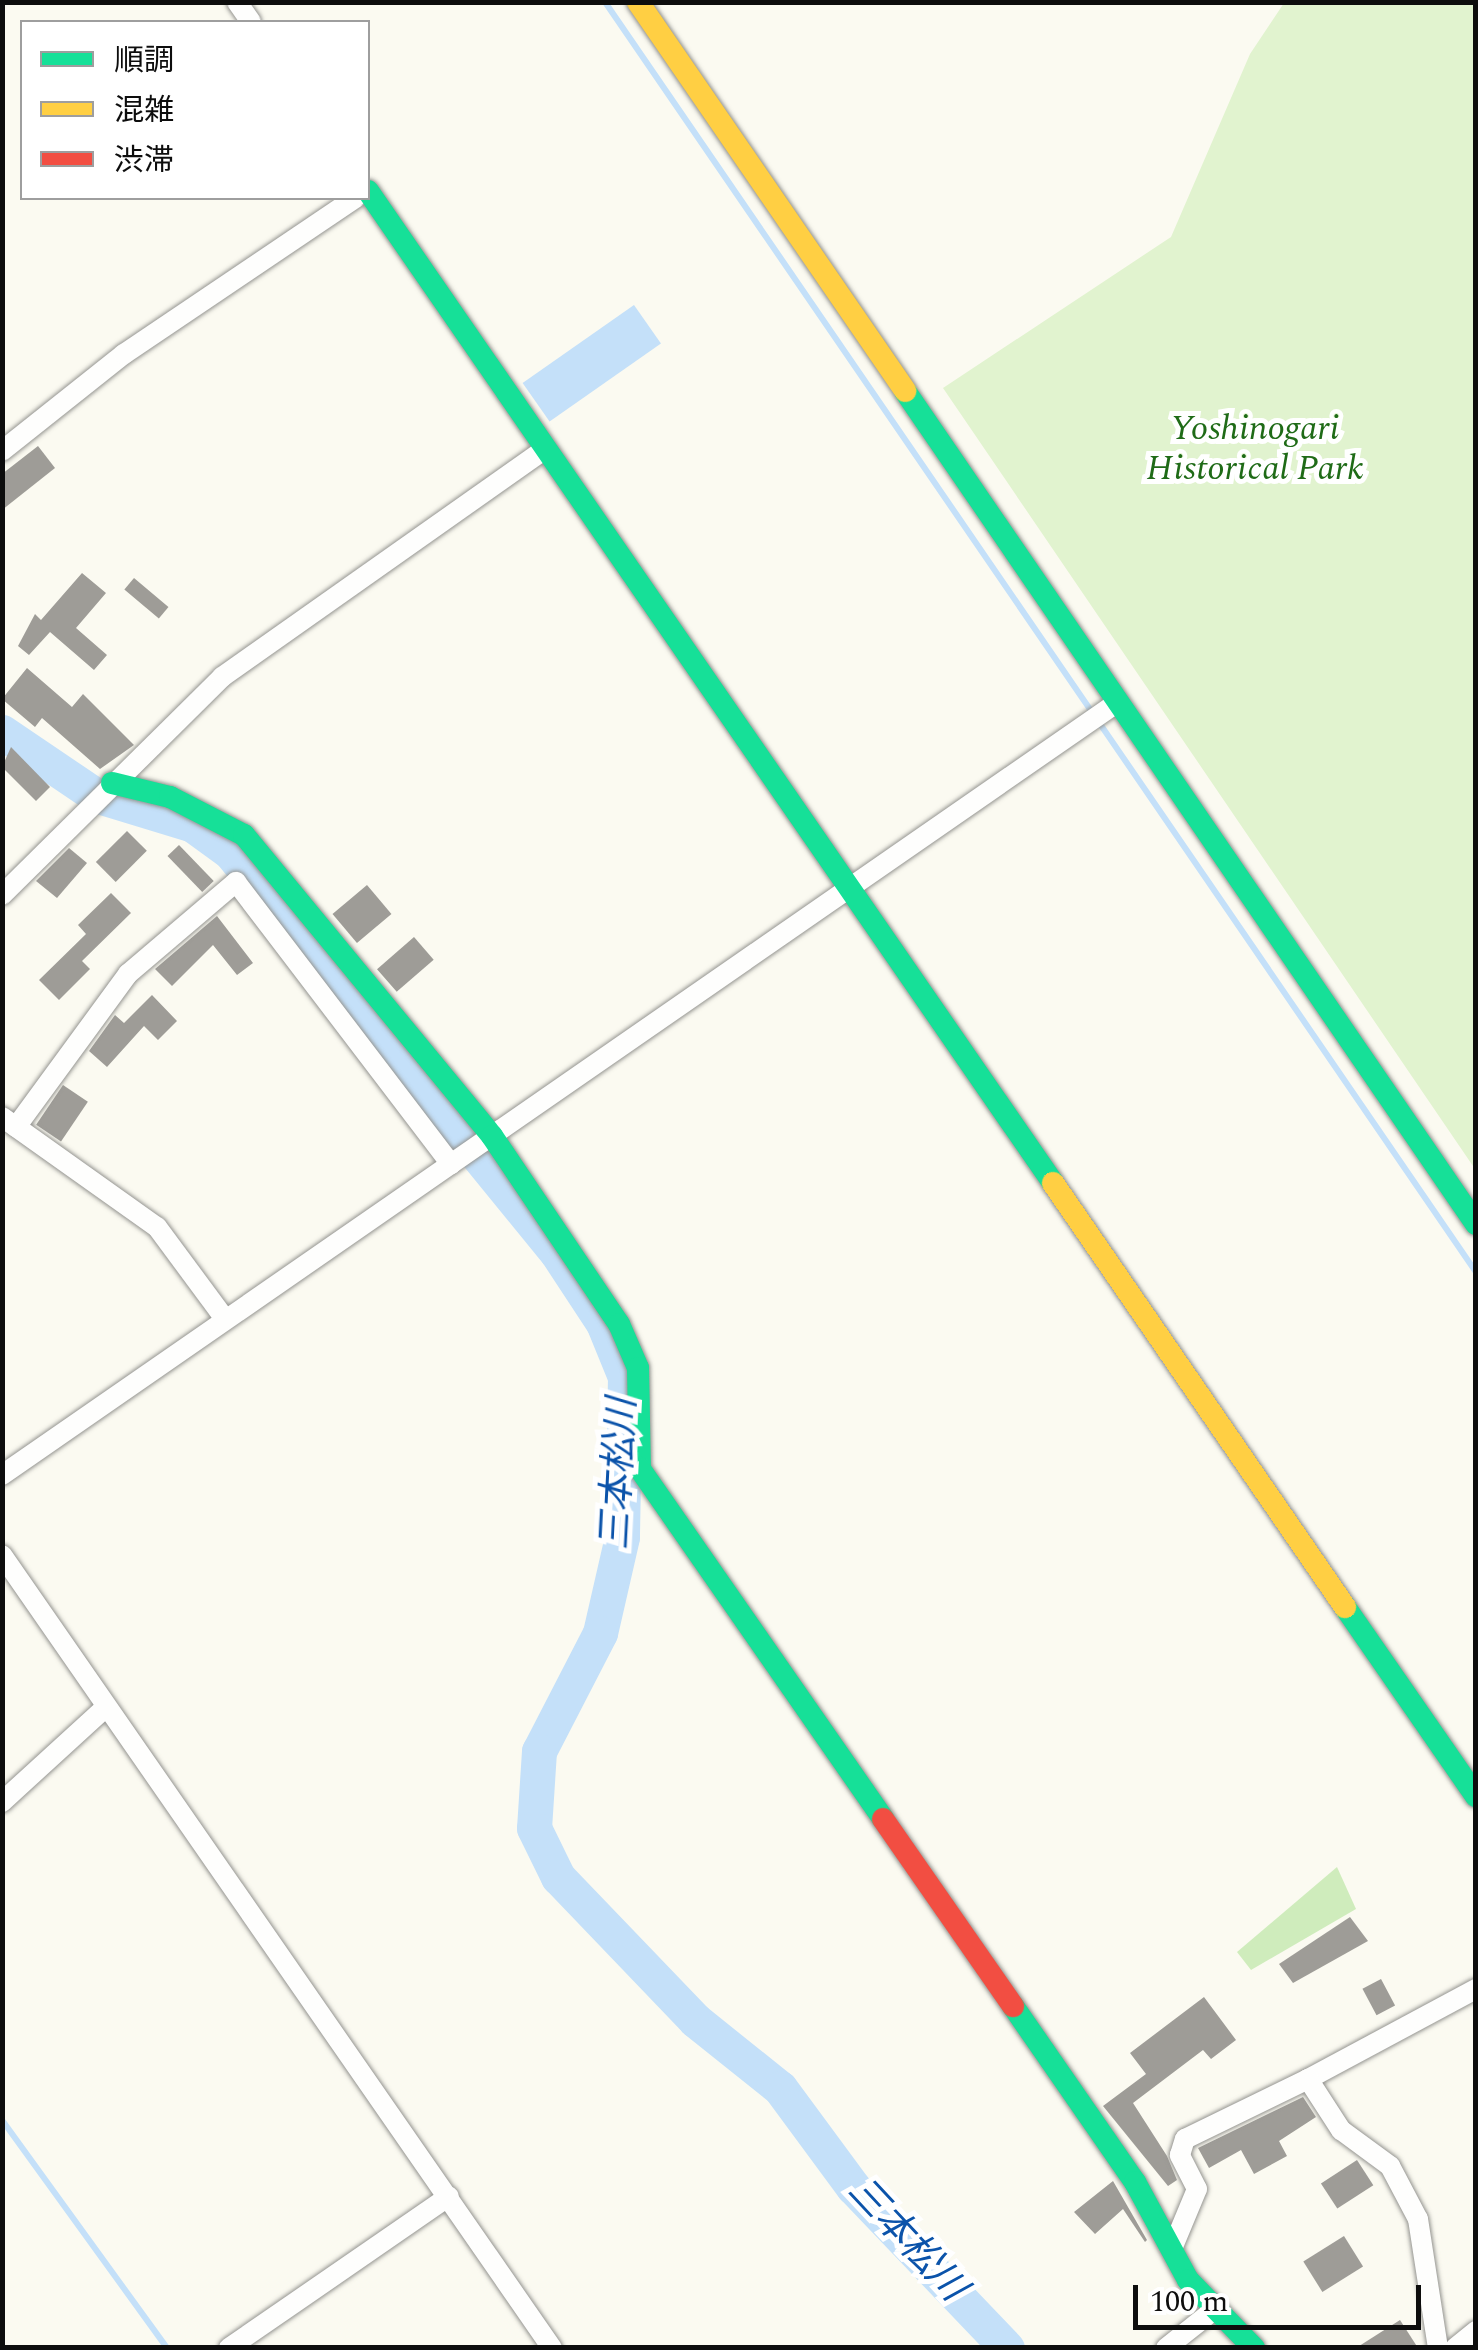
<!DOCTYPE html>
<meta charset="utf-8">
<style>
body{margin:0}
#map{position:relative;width:1478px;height:2350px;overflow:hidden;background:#fbfaf1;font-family:Spectral,"Noto Sans JP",serif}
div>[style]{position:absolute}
.green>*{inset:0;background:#e1f3cf}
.forest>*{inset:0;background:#cfecbc}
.water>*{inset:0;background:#c4e0f9;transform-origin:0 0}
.stream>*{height:6px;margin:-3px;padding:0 3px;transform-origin:3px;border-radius:3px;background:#c4e0f9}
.river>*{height:35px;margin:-17.5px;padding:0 17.5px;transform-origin:17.5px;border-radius:17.5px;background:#c4e0f9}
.building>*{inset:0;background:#9e9c97;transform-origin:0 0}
.roads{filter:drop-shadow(0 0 2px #949490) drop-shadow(0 0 2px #949490)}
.street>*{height:20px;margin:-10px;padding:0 10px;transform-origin:10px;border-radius:10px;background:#fefefd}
.fast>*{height:22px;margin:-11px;padding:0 11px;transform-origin:11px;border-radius:11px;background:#16e098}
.slow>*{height:22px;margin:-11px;padding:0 11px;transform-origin:11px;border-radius:11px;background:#ffcf43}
.jam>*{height:22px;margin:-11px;padding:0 11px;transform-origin:11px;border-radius:11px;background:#f24e42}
span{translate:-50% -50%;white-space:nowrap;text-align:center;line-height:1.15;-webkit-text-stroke:10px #fff;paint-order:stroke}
.park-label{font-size:35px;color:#1f6b17;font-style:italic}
.water-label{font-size:38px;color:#0b53aa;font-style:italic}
.frame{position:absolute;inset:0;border:5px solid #0d0d0d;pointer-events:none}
.legend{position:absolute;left:20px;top:20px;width:350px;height:180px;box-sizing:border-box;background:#fff;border:2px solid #9e9e9e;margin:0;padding:12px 18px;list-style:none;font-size:30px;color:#0d0d0d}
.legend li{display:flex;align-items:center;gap:20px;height:50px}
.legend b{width:50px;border:2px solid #9e9e9e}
.scale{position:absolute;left:1133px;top:2285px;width:288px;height:45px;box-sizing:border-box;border:5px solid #0d0d0d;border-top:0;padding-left:12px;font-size:30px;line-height:35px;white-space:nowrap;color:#0d0d0d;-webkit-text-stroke:8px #fff;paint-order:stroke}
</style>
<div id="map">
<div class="green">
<i style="clip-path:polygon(1284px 3px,1475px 3px,1475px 1169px,943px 388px,1171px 237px,1250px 54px)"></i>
</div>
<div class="forest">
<i style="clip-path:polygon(1337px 1867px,1356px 1909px,1251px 1970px,1237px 1952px)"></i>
</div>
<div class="water">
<i style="left:634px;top:305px;width:47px;height:136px;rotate:55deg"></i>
</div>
<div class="stream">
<i style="left:605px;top:2px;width:1540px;rotate:55.56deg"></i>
<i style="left:2px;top:2120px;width:281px;rotate:54.1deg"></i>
</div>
<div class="river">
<i style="left:2px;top:732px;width:112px;rotate:34.1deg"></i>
<i style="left:95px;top:795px;width:102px;rotate:17deg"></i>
<i style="left:193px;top:825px;width:46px;rotate:36.1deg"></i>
<i style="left:230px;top:852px;width:517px;rotate:50.8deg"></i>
<i style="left:557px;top:1253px;width:84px;rotate:56.7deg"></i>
<i style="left:603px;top:1323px;width:58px;rotate:67.8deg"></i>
<i style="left:625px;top:1377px;width:160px;rotate:91.1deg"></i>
<i style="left:622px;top:1537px;width:98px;rotate:102.9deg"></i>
<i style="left:600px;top:1633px;width:133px;rotate:117.3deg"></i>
<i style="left:539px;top:1751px;width:77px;rotate:93.7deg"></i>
<i style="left:534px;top:1828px;width:55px;rotate:63.9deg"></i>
<i style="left:558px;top:1877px;width:198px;rotate:46.2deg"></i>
<i style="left:695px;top:2020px;width:109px;rotate:38.7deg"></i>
<i style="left:780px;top:2088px;width:123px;rotate:53.6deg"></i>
<i style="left:853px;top:2187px;width:223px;rotate:46.3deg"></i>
</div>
<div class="building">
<i style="clip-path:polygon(38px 446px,55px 468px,2px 510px,2px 474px)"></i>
<i style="clip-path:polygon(82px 573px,106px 593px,76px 628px,107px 655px,94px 670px,50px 632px,29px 655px,18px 646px,35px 614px,41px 620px)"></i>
<i style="left:134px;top:578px;width:45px;height:15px;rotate:40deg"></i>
<i style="clip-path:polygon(27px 668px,72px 707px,83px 694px,134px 745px,100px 769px,42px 718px,35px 727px,2px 699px)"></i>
<i style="clip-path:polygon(11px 747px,50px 787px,36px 801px,2px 767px)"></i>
<i style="left:127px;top:831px;width:28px;height:44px;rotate:45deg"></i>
<i style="left:179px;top:845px;width:50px;height:16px;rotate:46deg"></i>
<i style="clip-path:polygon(69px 848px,87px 863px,57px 898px,36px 881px)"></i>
<i style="left:367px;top:885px;width:38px;height:45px;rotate:50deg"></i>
<i style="clip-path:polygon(111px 893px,131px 913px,82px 961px,90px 969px,59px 1000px,39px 980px,86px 934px,78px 925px)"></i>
<i style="clip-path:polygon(217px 916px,253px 963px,237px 975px,213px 945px,172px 986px,155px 969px)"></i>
<i style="left:414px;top:937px;width:30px;height:49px;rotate:49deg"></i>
<i style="clip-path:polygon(152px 995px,177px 1021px,158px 1040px,144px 1026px,107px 1067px,89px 1051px,115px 1015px,124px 1023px)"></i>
<i style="left:63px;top:1085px;width:30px;height:48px;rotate:34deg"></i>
<i style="clip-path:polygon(1350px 1917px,1368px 1941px,1293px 1983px,1279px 1964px)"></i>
<i style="left:1381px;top:1979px;width:30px;height:21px;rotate:62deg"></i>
<i style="clip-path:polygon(1204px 1997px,1236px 2040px,1211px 2059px,1203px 2050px,1133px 2103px,1167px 2156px,1177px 2180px,1168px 2186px,1103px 2106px,1146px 2074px,1130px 2053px)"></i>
<i style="clip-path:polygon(1303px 2097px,1316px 2117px,1279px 2141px,1287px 2156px,1254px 2174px,1241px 2150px,1209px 2168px,1198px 2148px)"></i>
<i style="left:1357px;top:2160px;width:30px;height:43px;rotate:57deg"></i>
<i style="clip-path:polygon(1113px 2181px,1147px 2240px,1145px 2242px,1123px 2209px,1095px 2234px,1074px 2212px)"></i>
<i style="left:1344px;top:2236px;width:36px;height:48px;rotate:58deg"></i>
<i style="clip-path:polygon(1400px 2320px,1418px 2348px,1356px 2348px)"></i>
</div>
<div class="roads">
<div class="street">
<i style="left:237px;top:2px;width:24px;rotate:55deg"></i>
<i style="left:2px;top:451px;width:156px;rotate:-38.5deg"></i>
<i style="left:124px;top:354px;width:279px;rotate:-34deg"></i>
<i style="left:2px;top:895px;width:310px;rotate:-44.7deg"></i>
<i style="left:222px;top:677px;width:395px;rotate:-35.2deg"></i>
<i style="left:2px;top:1117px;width:190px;rotate:35.4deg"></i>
<i style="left:157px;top:1227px;width:114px;rotate:53.5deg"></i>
<i style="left:16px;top:1127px;width:190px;rotate:-53.8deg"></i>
<i style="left:128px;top:974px;width:142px;rotate:-40.4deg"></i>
<i style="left:236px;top:882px;width:355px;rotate:52.7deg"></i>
<i style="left:2px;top:1475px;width:1354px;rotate:-34.71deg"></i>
<i style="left:2px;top:1555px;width:965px;rotate:55.26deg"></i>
<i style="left:2px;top:1802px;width:138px;rotate:-42.4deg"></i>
<i style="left:1308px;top:2079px;width:191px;rotate:-28.2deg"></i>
<i style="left:1172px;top:2249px;width:65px;rotate:-67.4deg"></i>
<i style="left:1197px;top:2189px;width:38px;rotate:-117deg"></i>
<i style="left:1180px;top:2155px;width:17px;rotate:-73deg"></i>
<i style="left:1185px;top:2139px;width:137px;rotate:-26deg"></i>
<i style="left:1308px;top:2079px;width:61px;rotate:57.1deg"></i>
<i style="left:1341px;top:2130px;width:61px;rotate:36.3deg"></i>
<i style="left:1390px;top:2166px;width:60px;rotate:62.2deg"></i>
<i style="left:1418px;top:2219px;width:131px;rotate:81.2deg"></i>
<i style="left:229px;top:2348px;width:267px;rotate:-34.6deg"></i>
<i style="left:1166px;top:2348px;width:61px;rotate:-38.4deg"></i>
<i style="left:1455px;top:2348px;width:27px;rotate:-39deg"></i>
</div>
<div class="fast">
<i style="left:368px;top:191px;width:1206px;rotate:55.37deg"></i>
<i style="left:905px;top:391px;width:1010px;rotate:55.57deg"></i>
<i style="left:112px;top:783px;width:60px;rotate:13.6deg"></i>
<i style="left:170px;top:797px;width:83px;rotate:27.2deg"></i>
<i style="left:244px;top:835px;width:390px;rotate:50.5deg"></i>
<i style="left:492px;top:1136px;width:227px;rotate:56deg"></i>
<i style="left:619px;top:1324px;width:48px;rotate:66.6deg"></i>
<i style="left:638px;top:1368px;width:101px;rotate:88.9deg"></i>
<i style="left:640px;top:1469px;width:426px;rotate:55.2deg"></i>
<i style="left:1345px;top:1607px;width:230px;rotate:55.3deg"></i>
<i style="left:1013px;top:2006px;width:214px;rotate:55.3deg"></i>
<i style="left:1135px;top:2182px;width:111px;rotate:61.6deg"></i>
<i style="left:1188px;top:2280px;width:95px;rotate:45.9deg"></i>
</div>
<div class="slow">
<i style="left:638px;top:2px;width:472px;rotate:55.5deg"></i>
<i style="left:1053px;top:1183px;width:515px;rotate:55.45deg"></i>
</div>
<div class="jam">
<i style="left:883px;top:1819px;width:228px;rotate:55.2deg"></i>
</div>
</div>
<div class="park-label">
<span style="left:1255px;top:449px">Yoshinogari<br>Historical Park</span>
</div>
<div class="water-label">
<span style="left:620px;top:1474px;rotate:-87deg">三本松川</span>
<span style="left:906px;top:2240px;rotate:47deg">三本松川</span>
</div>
<div class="frame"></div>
<ul class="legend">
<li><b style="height:12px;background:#16e098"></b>順調</li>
<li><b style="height:12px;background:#ffcf43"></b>混雑</li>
<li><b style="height:12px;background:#f24e42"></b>渋滞</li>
</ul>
<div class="scale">100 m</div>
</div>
